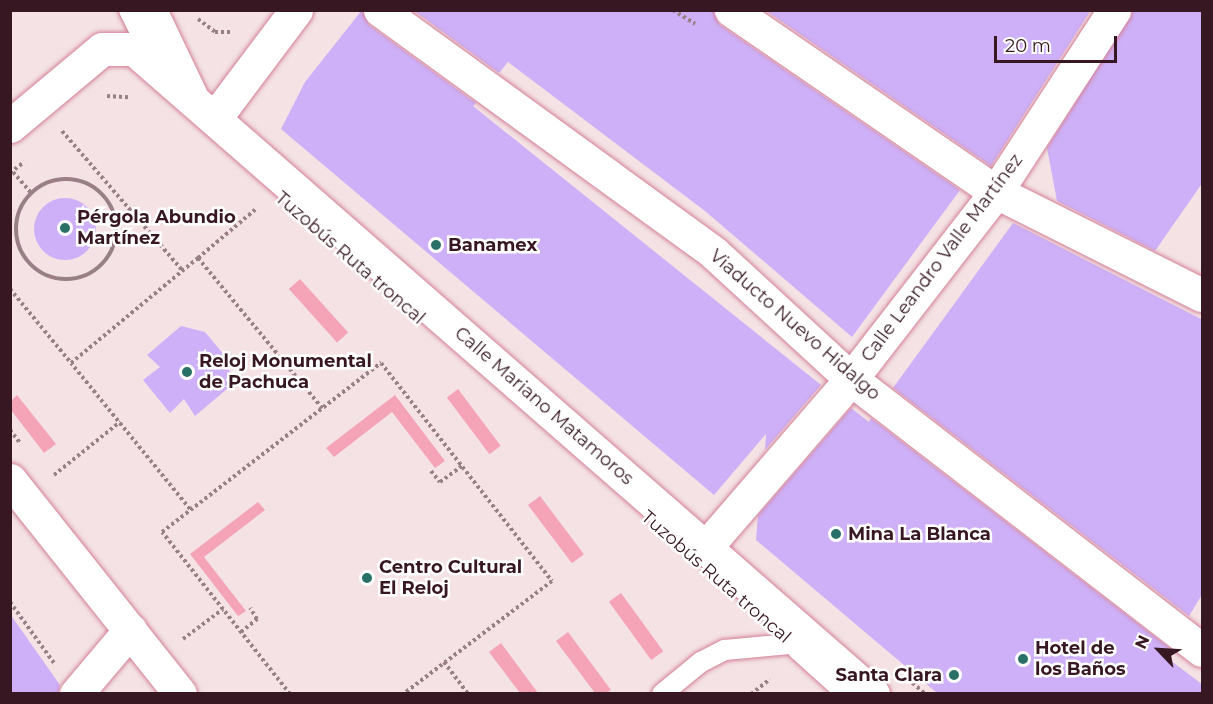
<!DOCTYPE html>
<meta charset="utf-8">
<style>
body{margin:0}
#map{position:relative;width:1213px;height:704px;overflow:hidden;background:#f4e2e5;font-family:Montserrat,sans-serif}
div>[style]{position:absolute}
.green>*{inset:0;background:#f5a4b8;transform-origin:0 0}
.building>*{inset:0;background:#ceb0f8}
.round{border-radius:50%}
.path>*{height:4px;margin-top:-2px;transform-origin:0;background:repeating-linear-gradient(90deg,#998086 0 3px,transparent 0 6px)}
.path>.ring{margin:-2px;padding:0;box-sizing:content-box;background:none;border:4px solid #998086;border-radius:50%}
.roads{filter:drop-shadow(0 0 2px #d38096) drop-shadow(0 0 2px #d38096)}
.service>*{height:20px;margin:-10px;padding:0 10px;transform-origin:10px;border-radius:10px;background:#fff}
.minor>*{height:33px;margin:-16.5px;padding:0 16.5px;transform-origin:16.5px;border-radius:16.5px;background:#fff}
.tertiary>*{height:33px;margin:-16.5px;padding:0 16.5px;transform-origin:16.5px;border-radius:16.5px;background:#fff}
.secondary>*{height:33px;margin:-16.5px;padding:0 16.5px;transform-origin:16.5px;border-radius:16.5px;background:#fff}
.dots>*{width:16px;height:16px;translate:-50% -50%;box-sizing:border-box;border:3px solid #fff;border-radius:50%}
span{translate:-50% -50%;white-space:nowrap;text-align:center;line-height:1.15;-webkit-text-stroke:5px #fff;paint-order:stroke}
.poi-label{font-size:18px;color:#371721;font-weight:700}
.left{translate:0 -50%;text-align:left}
.right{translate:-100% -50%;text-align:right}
.street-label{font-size:18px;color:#371721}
.frame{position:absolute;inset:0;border:12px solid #371721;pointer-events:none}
.north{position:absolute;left:1129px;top:620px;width:60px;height:60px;-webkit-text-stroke:4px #fff;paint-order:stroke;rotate:295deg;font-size:16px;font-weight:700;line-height:24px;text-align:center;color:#371721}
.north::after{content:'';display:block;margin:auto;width:21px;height:27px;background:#371721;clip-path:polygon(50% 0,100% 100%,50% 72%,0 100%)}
.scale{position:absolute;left:994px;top:36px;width:123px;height:27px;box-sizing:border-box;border:3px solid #371721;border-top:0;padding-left:8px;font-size:18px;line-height:21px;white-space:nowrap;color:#371721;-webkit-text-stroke:4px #fff;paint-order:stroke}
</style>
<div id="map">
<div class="green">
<i style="left:300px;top:279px;width:72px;height:15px;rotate:48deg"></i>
<i style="left:458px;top:389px;width:71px;height:14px;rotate:53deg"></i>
<i style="clip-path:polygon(17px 395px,56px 444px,44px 453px,11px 410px,11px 401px)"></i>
<i style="clip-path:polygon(395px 395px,445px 461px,435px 468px,392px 412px,334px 457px,326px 448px)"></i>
<i style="left:540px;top:496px;width:73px;height:15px;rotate:53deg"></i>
<i style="clip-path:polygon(258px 502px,265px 510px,204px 557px,246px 611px,238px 616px,190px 554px)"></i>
<i style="left:621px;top:593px;width:72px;height:15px;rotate:54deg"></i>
<i style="clip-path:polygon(568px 632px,611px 690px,606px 693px,595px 693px,556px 641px)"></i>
<i style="clip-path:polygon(501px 643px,538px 693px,520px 693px,489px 652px)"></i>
</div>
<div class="building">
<i style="clip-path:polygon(362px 10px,369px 25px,476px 103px,473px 106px,821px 385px,765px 450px,766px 434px,714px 495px,281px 129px,305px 82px)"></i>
<i style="clip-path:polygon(413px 10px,713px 10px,720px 25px,960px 190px,852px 337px,705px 211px,508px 62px,499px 73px)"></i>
<i style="clip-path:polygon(765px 10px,1091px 10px,991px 166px)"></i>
<i style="clip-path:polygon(1133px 10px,1203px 10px,1203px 182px,1155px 251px,1057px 201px,1047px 148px)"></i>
<i class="round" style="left:34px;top:198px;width:62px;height:62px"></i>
<i style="clip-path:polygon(1013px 223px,1203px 320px,1203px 593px,1189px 616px,893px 388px)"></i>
<i style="clip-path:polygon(181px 326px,205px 332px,225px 356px,231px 376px,227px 389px,195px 416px,184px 399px,170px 413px,143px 380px,160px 367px,147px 355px)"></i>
<i style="clip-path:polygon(851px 408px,869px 422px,871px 418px,1171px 649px,1166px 657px,1203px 685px,1203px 693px,937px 693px,756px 540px,758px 515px)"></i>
<i style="clip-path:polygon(10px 614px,60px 685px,58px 693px,10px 693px)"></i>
</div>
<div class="path">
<i style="left:673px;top:10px;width:26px;rotate:32deg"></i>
<i style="left:198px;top:19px;width:21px;rotate:37deg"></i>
<i style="left:215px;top:32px;width:15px"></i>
<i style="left:107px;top:96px;width:22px;rotate:3deg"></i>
<i style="left:62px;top:131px;width:185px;rotate:49.2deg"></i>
<i style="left:13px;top:172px;width:28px;rotate:49deg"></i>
<i style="left:10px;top:173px;width:18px;rotate:-38deg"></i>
<i class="ring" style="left:16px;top:179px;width:96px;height:96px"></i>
<i style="left:198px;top:258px;width:77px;rotate:-40.3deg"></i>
<i style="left:10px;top:289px;width:96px;rotate:50.5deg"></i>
<i style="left:10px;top:430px;width:18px;rotate:52deg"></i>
<i style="left:431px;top:471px;width:14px;rotate:51deg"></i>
<i style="left:440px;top:482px;width:27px;rotate:-36deg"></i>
<i style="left:54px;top:475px;width:85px;rotate:-38.8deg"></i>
<i style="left:190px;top:509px;width:188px;rotate:-129.2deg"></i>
<i style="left:71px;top:363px;width:165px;rotate:-39.6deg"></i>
<i style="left:198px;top:258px;width:195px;rotate:50.4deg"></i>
<i style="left:10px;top:602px;width:75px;rotate:54.2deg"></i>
<i style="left:241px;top:632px;width:21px;rotate:-39deg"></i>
<i style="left:257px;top:619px;width:13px;rotate:-122deg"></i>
<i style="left:183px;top:639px;width:50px;rotate:-36.9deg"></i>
<i style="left:444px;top:662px;width:40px;rotate:53deg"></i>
<i style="left:908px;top:679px;width:23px;rotate:41deg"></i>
<i style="left:290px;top:694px;width:206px;rotate:-128.3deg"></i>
<i style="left:162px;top:532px;width:277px;rotate:-37.7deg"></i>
<i style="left:381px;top:363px;width:277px;rotate:51.9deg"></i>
<i style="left:552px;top:581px;width:187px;rotate:142.8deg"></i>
<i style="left:751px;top:694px;width:24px;rotate:-38deg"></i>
</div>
<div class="roads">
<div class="service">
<i style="left:129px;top:10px;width:54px;rotate:63.4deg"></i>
<i style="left:797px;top:649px;width:67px;rotate:42deg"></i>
<i style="left:662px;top:694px;width:50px;rotate:-39.4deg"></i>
<i style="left:701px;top:662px;width:27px;rotate:-27deg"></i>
<i style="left:725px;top:650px;width:86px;rotate:-5.3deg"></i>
</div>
<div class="minor">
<i style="left:150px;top:10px;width:100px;rotate:64.5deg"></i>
<i style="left:731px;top:10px;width:321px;rotate:34.5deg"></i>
<i style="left:996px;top:192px;width:230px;rotate:26.6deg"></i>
<i style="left:706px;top:547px;width:222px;rotate:-49.2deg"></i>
<i style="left:851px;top:379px;width:237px;rotate:-52.2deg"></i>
<i style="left:996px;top:192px;width:217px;rotate:-57deg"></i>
<i style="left:76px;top:694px;width:84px;rotate:-49.8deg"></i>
</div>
<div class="tertiary">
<i style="left:215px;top:118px;width:135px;rotate:-53.1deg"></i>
<i style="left:10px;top:126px;width:120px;rotate:-39.9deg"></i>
<i style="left:102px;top:49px;width:32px"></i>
<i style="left:134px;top:49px;width:981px;rotate:41.11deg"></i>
<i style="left:10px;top:480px;width:273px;rotate:51.5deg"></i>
</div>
<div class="secondary">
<i style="left:380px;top:10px;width:413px;rotate:36deg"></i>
<i style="left:714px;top:253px;width:186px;rotate:42.6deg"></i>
<i style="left:851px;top:379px;width:443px;rotate:37.7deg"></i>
</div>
</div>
<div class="dots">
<i style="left:65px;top:228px;background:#297067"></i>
<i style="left:436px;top:245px;background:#297067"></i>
<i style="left:187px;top:372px;background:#297067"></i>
<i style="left:836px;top:534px;background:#297067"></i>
<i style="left:367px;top:578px;background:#297067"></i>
<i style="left:1023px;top:659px;background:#297067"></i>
<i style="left:954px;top:675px;background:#297067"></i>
</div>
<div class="poi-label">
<span class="left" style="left:77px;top:228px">Pérgola Abundio<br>Martínez</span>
<span class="left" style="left:448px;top:245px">Banamex</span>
<span class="left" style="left:199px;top:372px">Reloj Monumental<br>de Pachuca</span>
<span class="left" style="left:848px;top:534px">Mina La Blanca</span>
<span class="left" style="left:379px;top:578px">Centro Cultural<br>El Reloj</span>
<span class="left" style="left:1035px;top:659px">Hotel de<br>los Baños</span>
<span class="right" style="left:942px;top:675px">Santa Clara</span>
</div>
<div class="street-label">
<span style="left:350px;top:258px;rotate:41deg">Tuzobús Ruta troncal</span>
<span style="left:942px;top:258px;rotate:-53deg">Calle Leandro Valle Martínez</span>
<span style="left:795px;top:325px;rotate:41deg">Viaducto Nuevo Hidalgo</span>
<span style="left:544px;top:406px;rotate:41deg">Calle Mariano Matamoros</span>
<span style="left:716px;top:577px;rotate:41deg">Tuzobús Ruta troncal</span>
</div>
<div class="frame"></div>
<div class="north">N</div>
<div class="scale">20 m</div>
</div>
